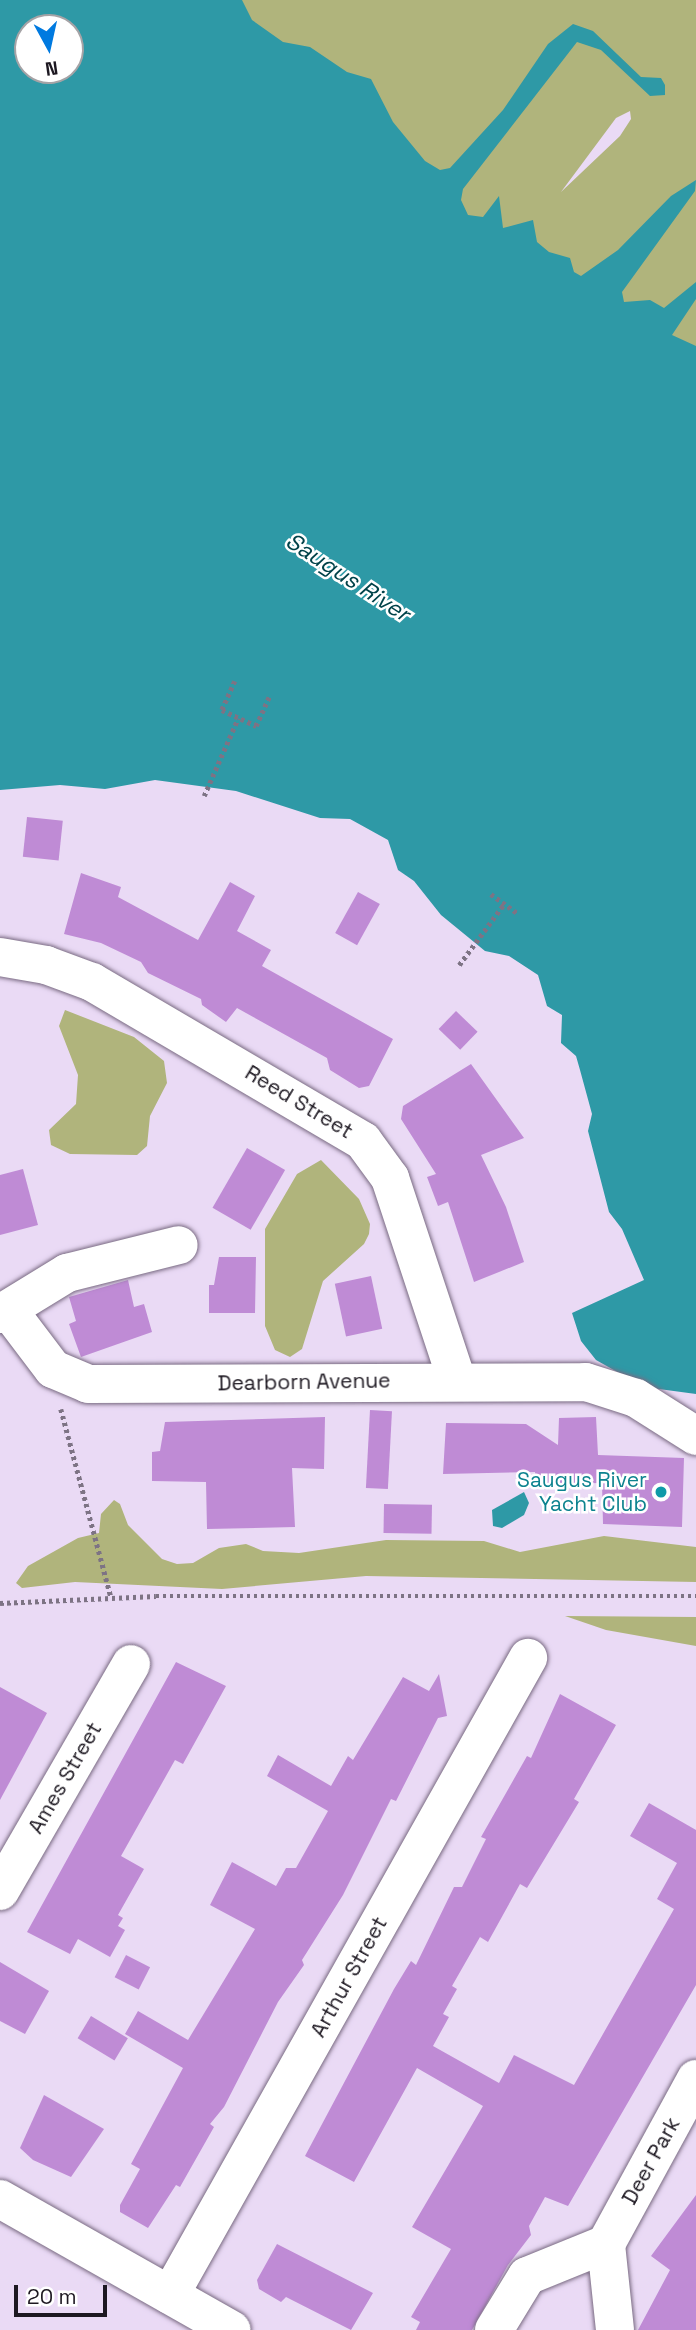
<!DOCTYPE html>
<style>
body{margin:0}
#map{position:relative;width:696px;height:2330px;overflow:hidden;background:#eadaf5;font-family:"Space Grotesk",sans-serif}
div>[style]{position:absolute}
.green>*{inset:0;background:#b0b47c}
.water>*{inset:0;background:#2e99a6}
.building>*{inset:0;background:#bf8bd5;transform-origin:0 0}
.path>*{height:4.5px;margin-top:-2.25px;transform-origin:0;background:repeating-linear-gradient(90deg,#7d7384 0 3.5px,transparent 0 7px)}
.roads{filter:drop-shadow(0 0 2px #796a82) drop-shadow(0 0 2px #796a82)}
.minor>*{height:38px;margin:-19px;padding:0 19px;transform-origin:19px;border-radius:19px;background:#fff}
.major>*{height:38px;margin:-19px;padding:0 19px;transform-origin:19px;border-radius:19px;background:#fff}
.dots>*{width:19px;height:19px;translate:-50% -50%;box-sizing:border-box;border:4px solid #fff;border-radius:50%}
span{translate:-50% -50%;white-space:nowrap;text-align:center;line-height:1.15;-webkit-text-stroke:5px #fff;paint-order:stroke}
.street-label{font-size:21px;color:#1d1821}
.culture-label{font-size:21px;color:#0d838f}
.right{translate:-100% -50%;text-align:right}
.water-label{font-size:23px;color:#004249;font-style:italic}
.north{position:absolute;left:14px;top:14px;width:70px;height:70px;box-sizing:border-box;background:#fff;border:2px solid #a5a3a6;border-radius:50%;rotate:172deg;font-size:19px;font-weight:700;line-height:28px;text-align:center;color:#1d1821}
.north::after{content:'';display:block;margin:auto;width:24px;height:32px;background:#007ae0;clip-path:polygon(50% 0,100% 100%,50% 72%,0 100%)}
.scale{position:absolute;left:14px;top:2285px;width:93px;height:32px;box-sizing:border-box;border:4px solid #1d1821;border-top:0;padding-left:9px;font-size:21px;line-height:24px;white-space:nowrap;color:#1d1821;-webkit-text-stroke:5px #fff;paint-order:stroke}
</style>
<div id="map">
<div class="green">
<i style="clip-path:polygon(evenodd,0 0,696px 0,696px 546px,0 65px,0 0,28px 28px,70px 28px,70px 70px,28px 70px,28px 28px,0 0,630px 111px,631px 119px,620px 136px,561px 192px,616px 118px,630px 111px)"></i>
<i style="clip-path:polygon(65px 1010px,134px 1037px,164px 1061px,167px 1083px,150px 1116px,147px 1146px,137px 1155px,70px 1154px,51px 1145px,49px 1130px,76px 1104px,78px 1075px,59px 1026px)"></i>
<i style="clip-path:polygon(321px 1160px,359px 1199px,370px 1224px,369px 1234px,364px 1244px,323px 1281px,302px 1349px,290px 1357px,275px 1350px,265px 1326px,265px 1229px,297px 1174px)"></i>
<i style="clip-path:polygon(114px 1500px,120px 1504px,128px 1525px,162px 1559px,177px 1564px,193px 1563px,219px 1548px,246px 1544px,263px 1551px,299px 1553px,386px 1540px,484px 1541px,520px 1552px,604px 1536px,696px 1547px,696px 1582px,366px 1576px,222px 1589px,75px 1582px,22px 1588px,16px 1583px,28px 1566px,78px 1538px,99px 1533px,101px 1514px)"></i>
<i style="clip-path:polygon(565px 1616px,696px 1617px,696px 1646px,606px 1630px)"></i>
</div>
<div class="water">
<i style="clip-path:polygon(evenodd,0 0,242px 0,252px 20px,283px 42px,310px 47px,347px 72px,371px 79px,393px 122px,425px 161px,440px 170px,450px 168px,503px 110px,548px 44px,573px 24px,593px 31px,641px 77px,661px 78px,665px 85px,665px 95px,650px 96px,601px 50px,577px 42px,463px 189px,461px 200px,468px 215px,483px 217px,499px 196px,503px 228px,533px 220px,537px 242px,549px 252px,570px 258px,574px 272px,581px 276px,618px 250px,671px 196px,696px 180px,695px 191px,622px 292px,624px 302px,650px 300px,664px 308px,696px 282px,696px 299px,672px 335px,696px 346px,696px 1394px,644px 1387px,596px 1360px,581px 1341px,572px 1313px,644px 1280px,622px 1229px,609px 1212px,588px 1131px,592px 1114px,580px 1070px,576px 1056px,561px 1043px,562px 1015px,547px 1006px,538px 975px,509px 956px,485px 951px,441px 915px,414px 881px,398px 870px,388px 840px,350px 819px,320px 818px,236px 791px,155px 780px,105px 789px,60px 785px,0 790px,0 0,28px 28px,70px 28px,70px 70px,28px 70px,28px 28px)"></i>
<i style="clip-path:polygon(524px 1492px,529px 1503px,524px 1515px,502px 1528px,493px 1526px,492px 1510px)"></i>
</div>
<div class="building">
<i style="left:27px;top:817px;width:36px;height:40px;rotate:6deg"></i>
<i style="clip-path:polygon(81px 873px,121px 887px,118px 897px,198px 940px,230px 882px,255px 896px,237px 931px,271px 950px,262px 966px,393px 1039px,369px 1086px,359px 1088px,330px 1070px,327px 1058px,237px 1008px,226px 1022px,202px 1005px,201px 999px,148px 973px,141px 962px,101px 943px,64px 934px)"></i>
<i style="left:358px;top:892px;width:25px;height:47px;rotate:29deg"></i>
<i style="left:456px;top:1011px;width:30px;height:25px;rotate:44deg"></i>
<i style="clip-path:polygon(471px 1064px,524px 1138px,481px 1155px,506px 1207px,524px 1262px,474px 1282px,448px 1202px,438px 1206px,427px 1177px,436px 1174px,401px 1119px,403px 1106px)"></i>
<i style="left:247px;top:1148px;width:44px;height:69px;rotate:30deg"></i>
<i style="clip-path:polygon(23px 1169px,38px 1225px,0 1235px,0 1175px)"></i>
<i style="clip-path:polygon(219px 1257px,256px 1257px,255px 1313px,209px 1313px,209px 1285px,214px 1285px)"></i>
<i style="left:371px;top:1276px;width:54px;height:37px;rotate:78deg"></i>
<i style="clip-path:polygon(128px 1280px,134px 1307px,144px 1304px,152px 1332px,81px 1357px,69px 1324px,76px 1321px,69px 1297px)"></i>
<i style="left:370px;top:1410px;width:22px;height:78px;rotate:3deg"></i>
<i style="clip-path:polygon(325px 1417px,324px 1469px,292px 1468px,295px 1527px,207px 1529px,206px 1482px,152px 1481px,152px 1452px,160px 1451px,165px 1422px)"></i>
<i style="clip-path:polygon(596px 1417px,598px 1455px,684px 1458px,682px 1527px,603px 1524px,602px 1483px,536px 1484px,535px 1472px,443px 1474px,446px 1423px,526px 1424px,558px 1445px,559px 1418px)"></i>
<i style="left:384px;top:1504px;width:48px;height:29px;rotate:1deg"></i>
<i style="clip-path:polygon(176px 1662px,226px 1686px,183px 1764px,175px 1760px,121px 1856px,144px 1869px,118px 1915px,123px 1918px,118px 1926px,125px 1930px,110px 1957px,78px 1939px,70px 1954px,27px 1932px)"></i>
<i style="clip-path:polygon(439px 1674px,447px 1716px,438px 1718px,396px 1801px,391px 1799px,343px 1895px,302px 1960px,304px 1965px,278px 2002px,224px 2107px,210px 2124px,214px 2127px,180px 2187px,176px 2185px,148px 2228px,120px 2212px,120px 2205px,140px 2169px,131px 2164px,183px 2068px,125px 2034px,138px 2011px,188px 2040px,255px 1929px,210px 1905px,232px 1862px,276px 1886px,286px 1868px,296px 1868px,328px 1811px,267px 1776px,278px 1755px,331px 1786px,348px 1756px,353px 1760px,403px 1677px,429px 1691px)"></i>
<i style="clip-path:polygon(0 1687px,47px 1713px,0 1800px)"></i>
<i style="clip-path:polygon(560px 1694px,616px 1725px,574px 1799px,579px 1802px,527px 1888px,520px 1884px,488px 1942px,480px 1937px,452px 1986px,457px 1989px,443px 2014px,449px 2017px,433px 2046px,499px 2083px,514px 2055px,574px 2085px,674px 1909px,657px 1899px,677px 1863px,630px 1836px,649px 1803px,696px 1830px,696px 1985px,568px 2206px,545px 2197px,529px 2226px,531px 2235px,508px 2265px,472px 2330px,416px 2330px,420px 2322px,411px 2317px,451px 2249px,412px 2227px,483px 2106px,417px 2068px,354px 2182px,305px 2156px,394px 1989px,411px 1961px,416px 1965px,454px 1887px,462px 1887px,486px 1839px,481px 1837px,527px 1756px,531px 1758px)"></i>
<i style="left:126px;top:1955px;width:27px;height:25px;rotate:27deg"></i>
<i style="clip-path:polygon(0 1962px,49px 1991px,25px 2034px,0 2021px)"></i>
<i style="left:91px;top:2016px;width:43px;height:26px;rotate:31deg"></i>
<i style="clip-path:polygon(44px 2095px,104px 2129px,71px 2177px,33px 2160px,20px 2148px)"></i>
<i style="clip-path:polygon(696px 2195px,696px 2330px,638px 2330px,670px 2270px,651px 2256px)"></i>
<i style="clip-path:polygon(277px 2244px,373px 2293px,351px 2330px,286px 2297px,281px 2302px,259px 2289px,257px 2280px)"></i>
</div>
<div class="path">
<i style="left:235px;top:681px;width:32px;rotate:114deg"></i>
<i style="left:222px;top:710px;width:38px;rotate:25deg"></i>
<i style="left:256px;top:726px;width:32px;rotate:-66deg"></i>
<i style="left:204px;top:796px;width:85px;rotate:-66.4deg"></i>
<i style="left:491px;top:894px;width:32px;rotate:36deg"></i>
<i style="left:459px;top:965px;width:76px;rotate:-53.6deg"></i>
<i style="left:61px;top:1409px;width:195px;rotate:75.1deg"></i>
<i style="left:0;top:1603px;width:156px;rotate:-2.6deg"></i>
<i style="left:156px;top:1596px;width:540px"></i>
</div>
<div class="roads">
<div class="minor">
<i style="left:0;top:957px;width:47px;rotate:9.9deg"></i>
<i style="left:46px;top:965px;width:49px;rotate:20.3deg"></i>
<i style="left:92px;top:982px;width:314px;rotate:30.4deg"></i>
<i style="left:363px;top:1141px;width:46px;rotate:53.9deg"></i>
<i style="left:390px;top:1178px;width:213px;rotate:71.7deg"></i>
<i style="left:9px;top:1311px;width:73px;rotate:52.8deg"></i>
<i style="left:53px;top:1369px;width:38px;rotate:23deg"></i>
<i style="left:88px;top:1384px;width:498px;rotate:-0.2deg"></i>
<i style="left:586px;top:1382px;width:52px;rotate:17.7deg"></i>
<i style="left:636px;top:1398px;width:71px;rotate:32.3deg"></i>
<i style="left:0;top:1314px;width:79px;rotate:-31.5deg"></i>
<i style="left:67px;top:1273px;width:115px;rotate:-14deg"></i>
<i style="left:0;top:1891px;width:262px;rotate:-60deg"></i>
<i style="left:170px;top:2295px;width:731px;rotate:-60.66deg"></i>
<i style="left:494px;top:2330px;width:63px;rotate:-58.6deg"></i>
<i style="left:527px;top:2276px;width:85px;rotate:-22.1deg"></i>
<i style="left:615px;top:2330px;width:86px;rotate:-96deg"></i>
<i style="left:606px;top:2244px;width:188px;rotate:-61.4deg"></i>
</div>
<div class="major">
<i style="left:0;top:2199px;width:266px;rotate:29.5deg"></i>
</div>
</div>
<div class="dots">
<i style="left:661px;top:1492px;background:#0f9aa8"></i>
</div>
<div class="street-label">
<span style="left:299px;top:1102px;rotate:31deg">Reed Street</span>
<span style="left:304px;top:1382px;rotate:-1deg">Dearborn Avenue</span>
<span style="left:65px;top:1778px;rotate:-60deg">Ames Street</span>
<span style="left:349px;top:1977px;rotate:-61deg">Arthur Street</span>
<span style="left:651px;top:2161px;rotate:-61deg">Deer Park</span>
</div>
<div class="culture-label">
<span class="right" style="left:647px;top:1492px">Saugus River<br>Yacht Club</span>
</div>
<div class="water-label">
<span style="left:348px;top:577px;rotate:33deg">Saugus River</span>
</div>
<div class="north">N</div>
<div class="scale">20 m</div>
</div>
